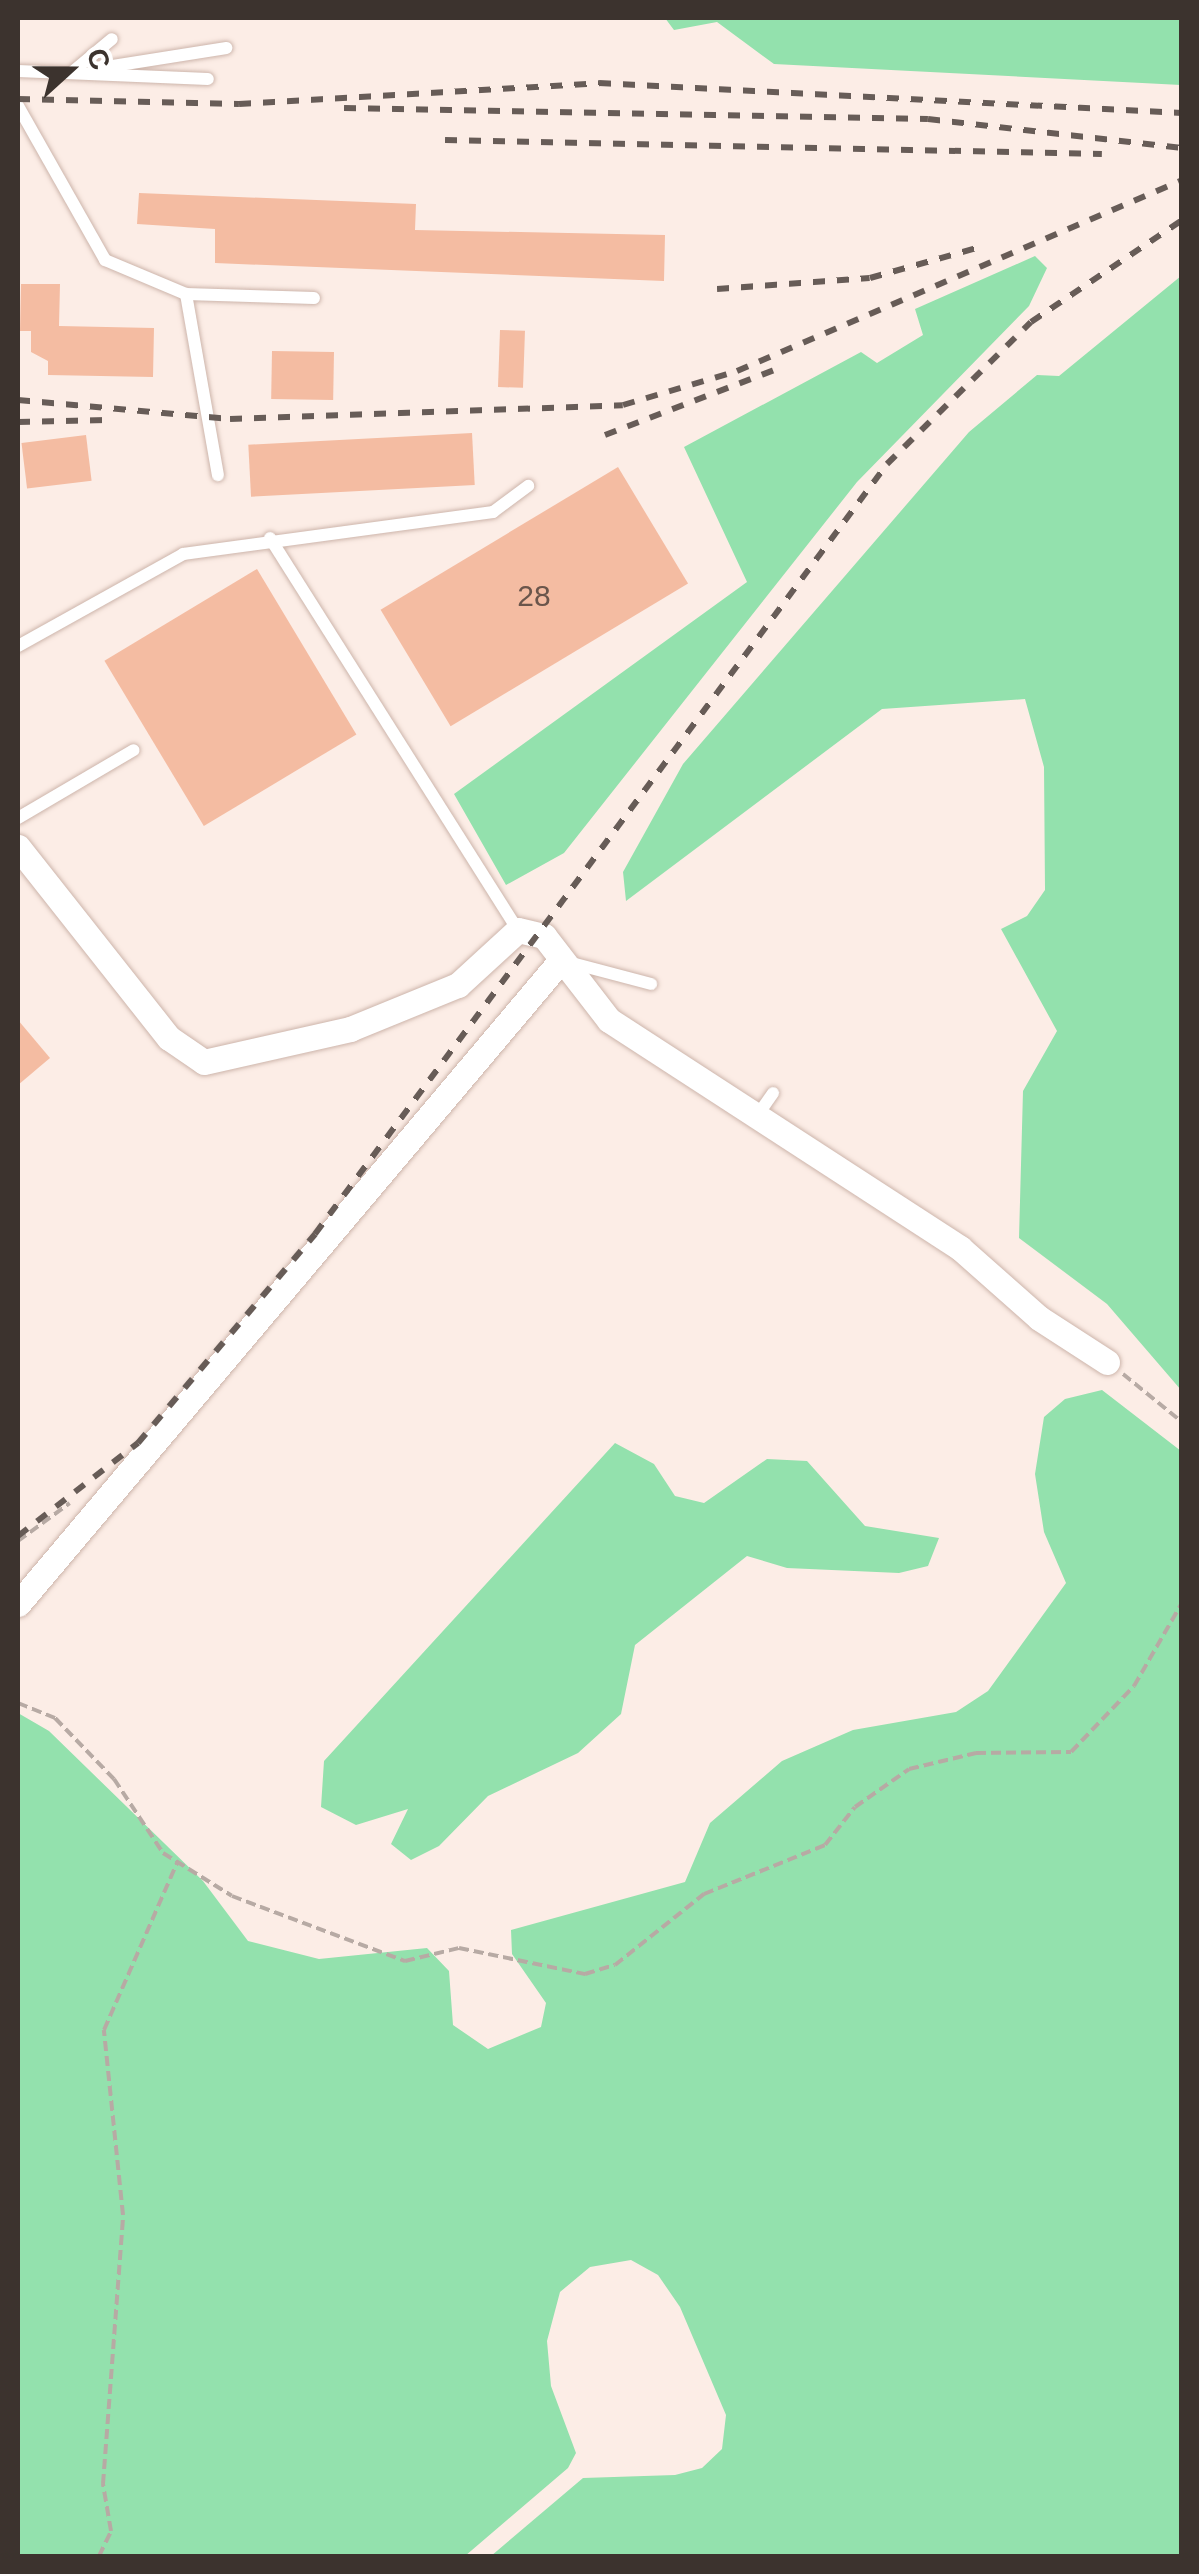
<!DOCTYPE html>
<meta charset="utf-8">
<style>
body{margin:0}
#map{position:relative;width:1199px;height:2574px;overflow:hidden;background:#fcede6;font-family:Arial,sans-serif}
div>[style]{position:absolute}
.green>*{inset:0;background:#93e1ad}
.building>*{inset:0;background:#f4bca2;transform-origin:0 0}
.path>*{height:4px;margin-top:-2px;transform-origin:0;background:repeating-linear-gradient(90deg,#b7aaa4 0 10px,transparent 0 15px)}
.roads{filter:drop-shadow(0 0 2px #cdb5ab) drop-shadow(0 0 2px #cdb5ab)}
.lane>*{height:12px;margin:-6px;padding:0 6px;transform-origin:6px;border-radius:6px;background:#fff}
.street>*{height:25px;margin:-12.5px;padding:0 12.5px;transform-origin:12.5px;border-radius:12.5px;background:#fff}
.rail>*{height:6px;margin-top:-3px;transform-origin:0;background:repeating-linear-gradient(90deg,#675c57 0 12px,transparent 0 24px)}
span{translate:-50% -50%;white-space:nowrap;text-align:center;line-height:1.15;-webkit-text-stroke:10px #fff;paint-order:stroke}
.number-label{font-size:30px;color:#6a554b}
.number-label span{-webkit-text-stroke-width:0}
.frame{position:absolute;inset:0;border:20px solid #3c332e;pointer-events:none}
.north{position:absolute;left:20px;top:20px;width:100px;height:100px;-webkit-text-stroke:8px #fff;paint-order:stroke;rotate:69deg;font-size:28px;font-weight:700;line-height:40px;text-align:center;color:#3c332e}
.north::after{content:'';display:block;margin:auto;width:35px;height:45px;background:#3c332e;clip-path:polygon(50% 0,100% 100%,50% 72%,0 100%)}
</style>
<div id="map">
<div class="green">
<i style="clip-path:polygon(665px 18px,1181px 18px,1181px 85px,774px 64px,717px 22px,674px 30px)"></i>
<i style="clip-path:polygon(1035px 256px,1047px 268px,1029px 306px,857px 482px,564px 853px,506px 885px,454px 794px,747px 582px,684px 447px,861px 352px,877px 363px,923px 335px,915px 309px)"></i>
<i style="clip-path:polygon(1181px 276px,1181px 1390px,1107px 1304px,1019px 1238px,1023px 1091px,1057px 1031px,1001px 929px,1027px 916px,1045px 890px,1044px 767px,1025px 699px,882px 709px,626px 901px,623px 872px,683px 764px,969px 432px,1037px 375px,1059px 376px)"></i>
<i style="clip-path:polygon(1102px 1390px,1181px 1451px,1181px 2556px,491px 2556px,583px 2478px,675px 2475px,702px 2468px,722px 2449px,726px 2415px,680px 2307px,658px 2275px,631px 2260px,590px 2267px,560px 2292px,547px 2341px,551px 2386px,576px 2453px,568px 2468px,465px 2556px,18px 2556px,18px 1713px,49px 1731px,203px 1881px,248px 1941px,319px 1959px,427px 1948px,449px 1971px,453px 2025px,488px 2049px,541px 2027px,546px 2003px,512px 1954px,511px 1930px,685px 1882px,710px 1823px,782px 1761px,853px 1730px,956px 1712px,988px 1691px,1066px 1583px,1044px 1532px,1035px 1474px,1044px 1417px,1065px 1399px)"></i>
<i style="clip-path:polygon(615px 1443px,654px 1464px,675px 1496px,704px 1503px,767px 1459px,807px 1461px,865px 1526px,939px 1538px,928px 1566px,899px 1573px,787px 1568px,747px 1556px,635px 1645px,621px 1714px,578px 1753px,488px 1796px,439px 1846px,411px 1860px,391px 1844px,408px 1809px,356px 1825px,321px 1807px,324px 1761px)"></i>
</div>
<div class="building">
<i style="clip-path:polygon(139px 193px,416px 204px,415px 230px,665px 235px,664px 281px,215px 263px,215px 229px,137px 224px)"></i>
<i style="clip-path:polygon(21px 284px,60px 284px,59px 326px,154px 328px,153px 377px,48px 375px,48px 361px,31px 352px,31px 331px,20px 331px)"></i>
<i style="left:500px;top:330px;width:25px;height:57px;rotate:2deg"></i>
<i style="left:272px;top:351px;width:62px;height:48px;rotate:1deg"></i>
<i style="left:472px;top:433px;width:52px;height:224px;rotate:87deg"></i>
<i style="left:86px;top:435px;width:46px;height:65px;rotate:83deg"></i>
<i style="left:618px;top:467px;width:136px;height:277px;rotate:59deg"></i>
<i style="left:257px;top:569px;width:193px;height:178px;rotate:59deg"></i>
<i style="clip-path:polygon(18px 1020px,50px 1058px,18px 1085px)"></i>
</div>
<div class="path">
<i style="left:1123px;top:1374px;width:76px;rotate:39.1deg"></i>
<i style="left:18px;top:1541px;width:64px;rotate:-36.2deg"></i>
<i style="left:18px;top:1703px;width:40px;rotate:22deg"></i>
<i style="left:55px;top:1718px;width:85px;rotate:46deg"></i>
<i style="left:114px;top:1779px;width:89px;rotate:56.5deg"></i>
<i style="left:163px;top:1853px;width:81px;rotate:31.9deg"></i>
<i style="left:232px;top:1896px;width:185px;rotate:20.6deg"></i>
<i style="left:405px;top:1961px;width:56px;rotate:-13.5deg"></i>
<i style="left:459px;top:1948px;width:129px;rotate:11.7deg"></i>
<i style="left:585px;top:1974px;width:31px;rotate:-17deg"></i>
<i style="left:615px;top:1965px;width:114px;rotate:-38.6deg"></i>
<i style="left:704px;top:1894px;width:131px;rotate:-22deg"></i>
<i style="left:825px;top:1845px;width:48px;rotate:-51.7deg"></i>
<i style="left:855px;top:1807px;width:66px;rotate:-35.1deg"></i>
<i style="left:909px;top:1769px;width:69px;rotate:-13.4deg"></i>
<i style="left:976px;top:1753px;width:95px;rotate:-0.6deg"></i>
<i style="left:1071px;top:1752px;width:91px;rotate:-46.3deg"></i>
<i style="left:1134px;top:1686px;width:96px;rotate:-60deg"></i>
<i style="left:99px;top:2556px;width:28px;rotate:-64deg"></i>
<i style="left:111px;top:2531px;width:48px;rotate:-99.7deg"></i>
<i style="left:103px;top:2484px;width:270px;rotate:-85.7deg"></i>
<i style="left:123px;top:2215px;width:186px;rotate:-95.9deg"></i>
<i style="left:104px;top:2030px;width:182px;rotate:-66.4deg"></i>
</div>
<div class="roads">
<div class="lane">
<i style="left:100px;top:68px;width:128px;rotate:-9deg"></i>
<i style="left:18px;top:71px;width:190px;rotate:2.4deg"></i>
<i style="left:71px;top:73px;width:53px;rotate:-39.7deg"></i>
<i style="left:18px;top:106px;width:177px;rotate:60.5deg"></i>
<i style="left:105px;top:260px;width:88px;rotate:22.8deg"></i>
<i style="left:186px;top:294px;width:128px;rotate:1.8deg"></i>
<i style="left:186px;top:294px;width:184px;rotate:80deg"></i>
<i style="left:270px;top:538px;width:464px;rotate:57.7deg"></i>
<i style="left:18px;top:646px;width:189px;rotate:-29.1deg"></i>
<i style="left:183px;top:554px;width:313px;rotate:-7.7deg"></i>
<i style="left:493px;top:512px;width:44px;rotate:-36.6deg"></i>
<i style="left:18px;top:818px;width:134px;rotate:-30.4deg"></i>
<i style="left:568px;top:962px;width:86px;rotate:14.8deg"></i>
<i style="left:757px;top:1116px;width:28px;rotate:-55deg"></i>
</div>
<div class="street">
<i style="left:18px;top:847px;width:243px;rotate:51.7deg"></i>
<i style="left:169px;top:1038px;width:42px;rotate:34.4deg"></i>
<i style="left:204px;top:1062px;width:150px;rotate:-12.7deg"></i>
<i style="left:350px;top:1029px;width:117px;rotate:-22.2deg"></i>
<i style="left:458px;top:985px;width:81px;rotate:-42.5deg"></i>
<i style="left:518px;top:930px;width:27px;rotate:13deg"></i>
<i style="left:544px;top:936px;width:106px;rotate:52.3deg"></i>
<i style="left:609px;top:1020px;width:419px;rotate:33deg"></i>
<i style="left:960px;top:1248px;width:106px;rotate:41.5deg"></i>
<i style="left:1039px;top:1318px;width:81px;rotate:32.9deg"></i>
<i style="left:18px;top:1604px;width:842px;rotate:-49.86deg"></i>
</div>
</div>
<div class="rail">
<i style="left:18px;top:99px;width:221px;rotate:1.3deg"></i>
<i style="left:239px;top:104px;width:361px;rotate:-3.3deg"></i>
<i style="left:599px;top:83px;width:584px;rotate:2.95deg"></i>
<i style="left:344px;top:108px;width:584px;rotate:1.08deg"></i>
<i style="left:928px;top:119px;width:256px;rotate:6.5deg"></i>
<i style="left:445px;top:140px;width:657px;rotate:1.22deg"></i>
<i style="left:717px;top:289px;width:153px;rotate:-4.1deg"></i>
<i style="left:870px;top:278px;width:111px;rotate:-15.7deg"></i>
<i style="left:18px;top:400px;width:213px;rotate:5.1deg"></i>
<i style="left:230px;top:419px;width:393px;rotate:-2deg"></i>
<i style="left:623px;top:405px;width:119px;rotate:-16.6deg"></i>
<i style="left:737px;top:371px;width:484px;rotate:-23.2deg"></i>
<i style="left:18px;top:422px;width:89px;rotate:-1.3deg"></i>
<i style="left:605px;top:435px;width:190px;rotate:-21deg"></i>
<i style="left:18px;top:1536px;width:152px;rotate:-37.8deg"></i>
<i style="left:138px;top:1443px;width:274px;rotate:-49.7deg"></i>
<i style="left:315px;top:1234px;width:959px;rotate:-53.39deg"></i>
<i style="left:887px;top:464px;width:202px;rotate:-44.6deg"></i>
<i style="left:1031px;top:322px;width:182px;rotate:-34deg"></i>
</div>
<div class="number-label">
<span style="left:534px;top:596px">28</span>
</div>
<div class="frame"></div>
<div class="north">С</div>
</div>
